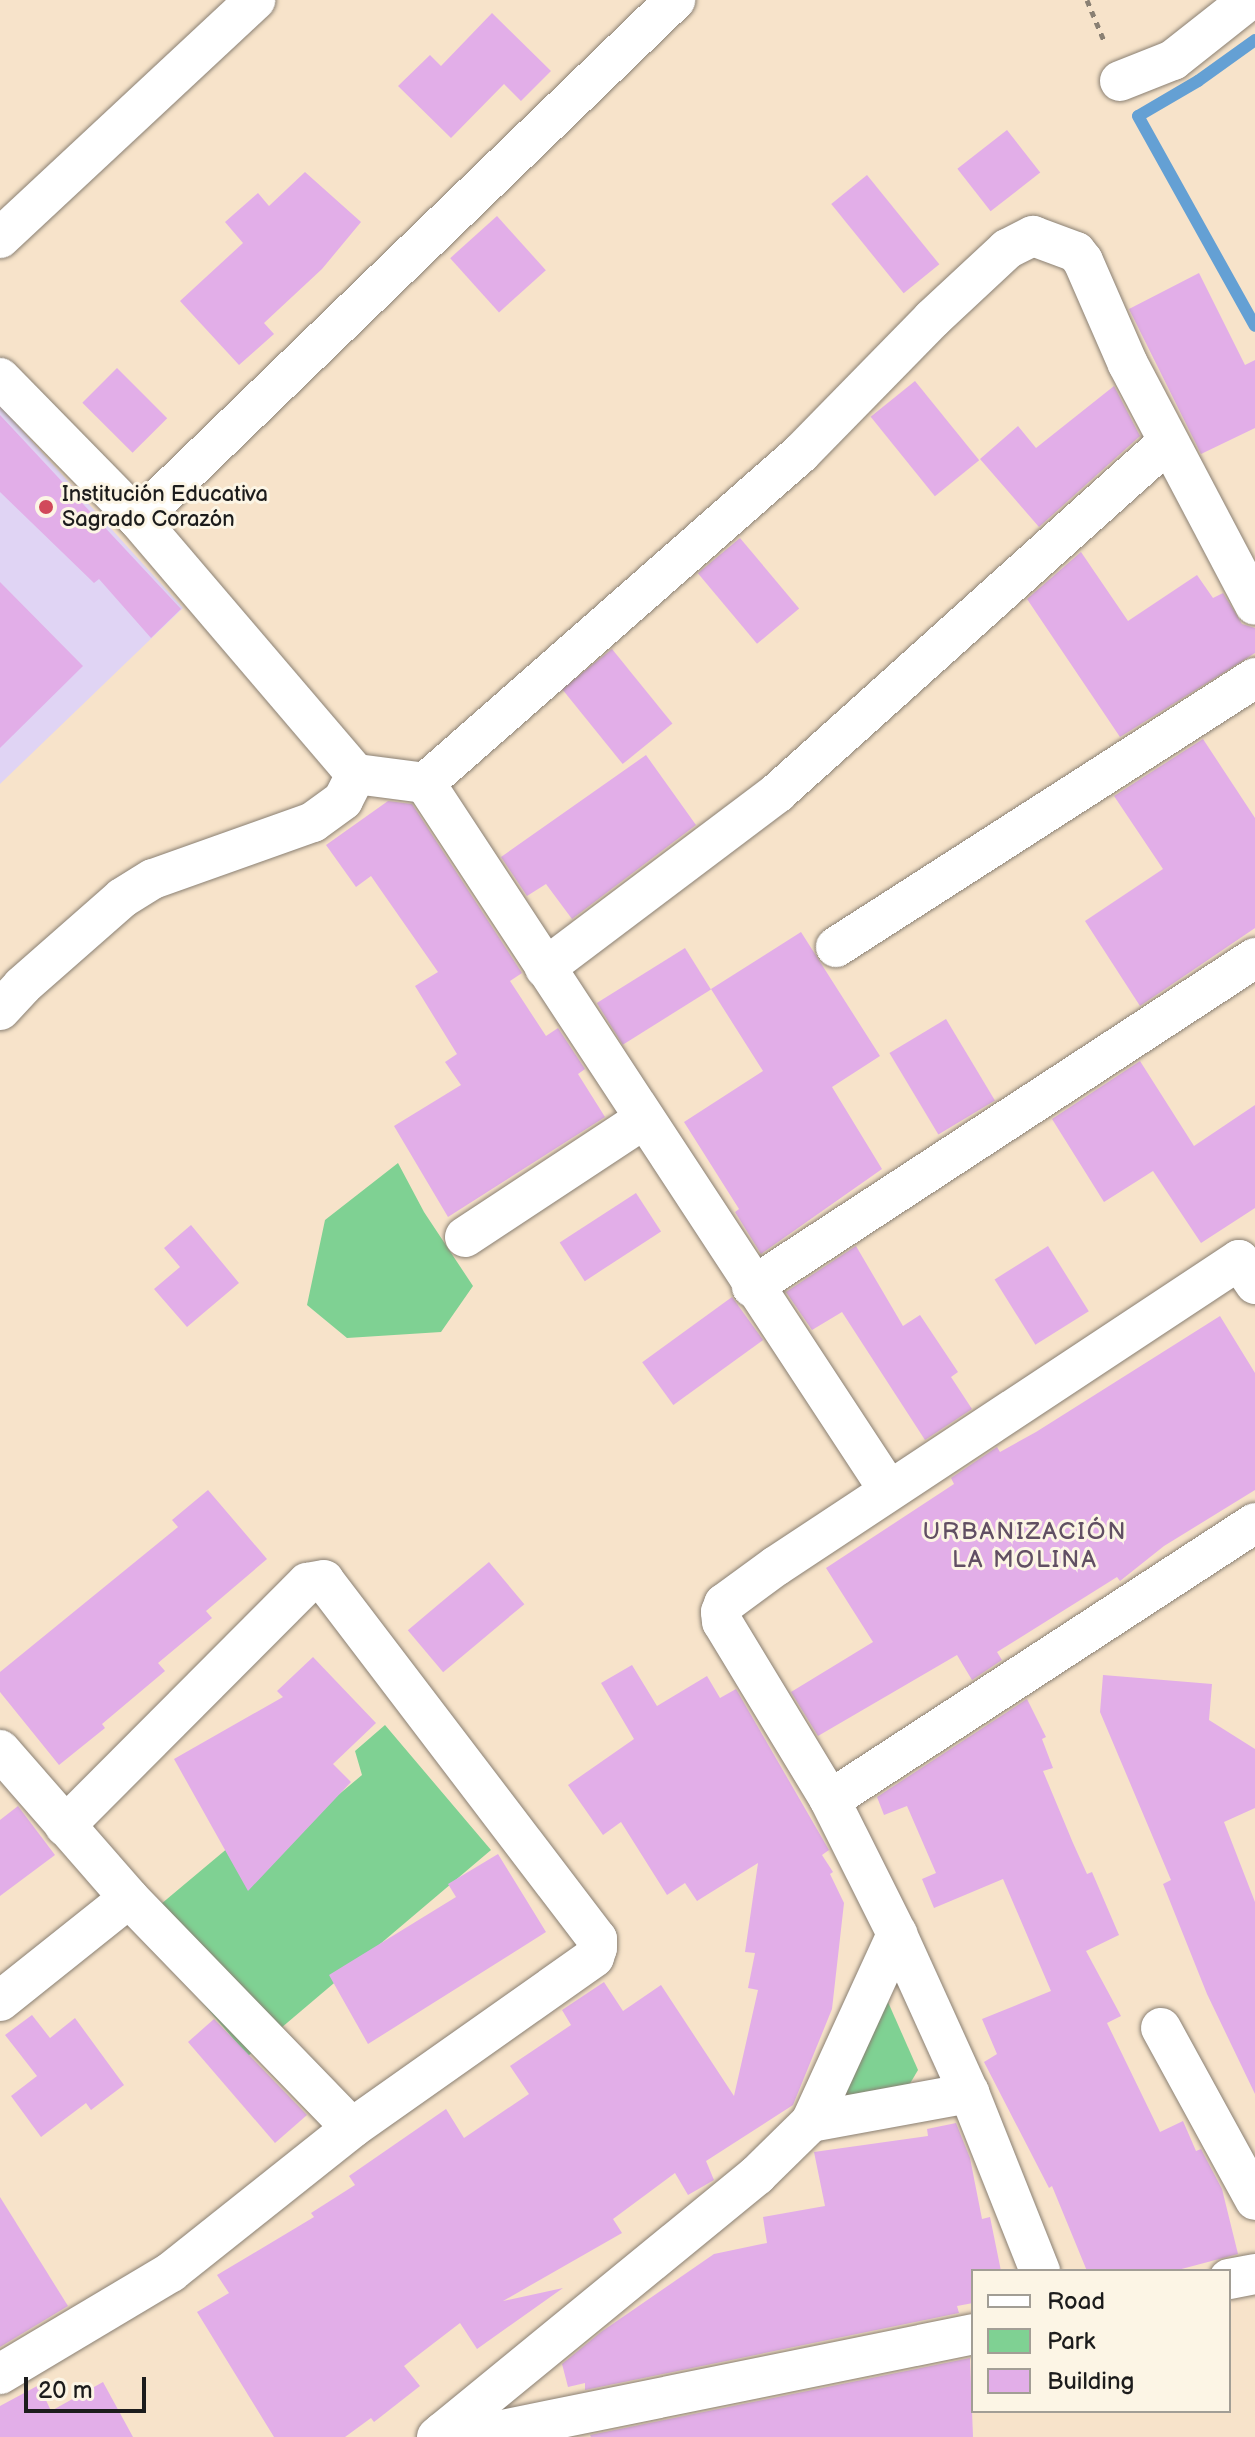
<!DOCTYPE html>
<meta charset="utf-8">
<style>
body{margin:0}
#map{position:relative;width:1255px;height:2437px;overflow:hidden;background:#f7e3ca;font-family:"Balsamiq Sans",sans-serif}
div>[style]{position:absolute}
.built>*{inset:0;background:#e0d4f4}
.green>*{inset:0;background:#7fd193}
.stream>*{height:12px;margin:-6px;padding:0 6px;transform-origin:6px;border-radius:6px;background:#64a0d4}
.building>*{inset:0;background:#e2aee8;transform-origin:0 0}
.path>*{height:5px;margin-top:-2.5px;transform-origin:0;background:repeating-linear-gradient(90deg,#8a8073 0 6px,transparent 0 12px)}
.roads{filter:drop-shadow(0 0 2px #8a8073) drop-shadow(0 0 2px #8a8073)}
.minor>*{height:40px;margin:-20px;padding:0 20px;transform-origin:20px;border-radius:20px;background:#fff}
.dots>*{width:22px;height:22px;translate:-50% -50%;box-sizing:border-box;border:4px solid #fcf5e5;border-radius:50%}
span{translate:-50% -50%;white-space:nowrap;text-align:center;line-height:1.15;-webkit-text-stroke:6px #fcf5e5;paint-order:stroke}
.poi-label{font-size:22px;color:#1c1c1c}
.left{translate:0 -50%;text-align:left}
.neighbourhood-label{font-size:24px;color:#614f63;letter-spacing:2px}
.legend{position:absolute;left:971px;top:2269px;width:260px;height:144px;box-sizing:border-box;background:#fcf5e5;border:2px solid #a29e95;margin:0;padding:10px 14px;list-style:none;font-size:24px;color:#1c1c1c}
.legend li{display:flex;align-items:center;gap:16px;height:40px}
.legend b{width:40px;border:2px solid #a29e95}
.scale{position:absolute;left:24px;top:2377px;width:122px;height:36px;box-sizing:border-box;border:4px solid #1c1c1c;border-top:0;padding-left:10px;font-size:24px;line-height:28px;white-space:nowrap;color:#1c1c1c;-webkit-text-stroke:6px #fcf5e5;paint-order:stroke}
</style>
<div id="map">
<div class="built">
<i style="clip-path:polygon(0 406px,183px 608px,0 784px)"></i>
</div>
<div class="green">
<i style="clip-path:polygon(398px 1163px,424px 1212px,473px 1286px,441px 1332px,347px 1338px,307px 1305px,325px 1220px)"></i>
<i style="clip-path:polygon(385px 1725px,491px 1850px,248px 2056px,136px 1925px,235px 1842px,255px 1865px,362px 1775px,355px 1751px)"></i>
<i style="clip-path:polygon(884px 1993px,918px 2070px,908px 2087px,839px 2107px)"></i>
</div>
<div class="stream">
<i style="left:1255px;top:40px;width:70px;rotate:144.3deg"></i>
<i style="left:1198px;top:81px;width:69px;rotate:149.7deg"></i>
<i style="left:1138px;top:116px;width:240px;rotate:60.9deg"></i>
</div>
<div class="building">
<i style="clip-path:polygon(492px 13px,551px 71px,521px 101px,504px 84px,451px 138px,398px 86px,430px 55px,441px 66px)"></i>
<i style="left:1007px;top:130px;width:54px;height:63px;rotate:52deg"></i>
<i style="clip-path:polygon(305px 172px,361px 222px,322px 269px,264px 323px,274px 334px,239px 365px,180px 301px,243px 243px,225px 222px,258px 193px,269px 206px)"></i>
<i style="left:867px;top:175px;width:115px;height:46px;rotate:51deg"></i>
<i style="left:497px;top:216px;width:73px;height:63px;rotate:48deg"></i>
<i style="clip-path:polygon(1199px 273px,1245px 365px,1255px 360px,1255px 428px,1201px 454px,1129px 309px)"></i>
<i style="left:117px;top:368px;width:71px;height:49px;rotate:45deg"></i>
<i style="left:915px;top:381px;width:102px;height:57px;rotate:51deg"></i>
<i style="clip-path:polygon(1114px 386px,1140px 436px,1039px 527px,980px 459px,1018px 426px,1036px 448px)"></i>
<i style="clip-path:polygon(0 415px,181px 609px,151px 638px,99px 579px,94px 583px,0 492px)"></i>
<i style="left:740px;top:538px;width:92px;height:55px;rotate:50deg"></i>
<i style="clip-path:polygon(1081px 552px,1128px 621px,1197px 575px,1213px 598px,1223px 593px,1242px 624px,1255px 628px,1255px 653px,1120px 737px,1027px 599px)"></i>
<i style="clip-path:polygon(0 582px,83px 666px,0 748px)"></i>
<i style="left:612px;top:649px;width:96px;height:64px;rotate:51deg"></i>
<i style="clip-path:polygon(1203px 739px,1255px 818px,1255px 928px,1140px 1006px,1085px 921px,1163px 869px,1114px 796px)"></i>
<i style="clip-path:polygon(646px 755px,696px 825px,572px 919px,546px 884px,527px 896px,501px 857px)"></i>
<i style="clip-path:polygon(388px 801px,412px 804px,522px 973px,510px 981px,546px 1036px,558px 1028px,585px 1069px,578px 1074px,605px 1117px,448px 1217px,394px 1126px,461px 1085px,445px 1062px,457px 1054px,415px 986px,438px 972px,371px 876px,356px 887px,326px 845px)"></i>
<i style="clip-path:polygon(801px 932px,880px 1056px,832px 1087px,882px 1169px,761px 1254px,735px 1212px,739px 1209px,684px 1122px,763px 1071px,711px 989px)"></i>
<i style="left:685px;top:948px;width:49px;height:104px;rotate:58deg"></i>
<i style="left:946px;top:1019px;width:95px;height:66px;rotate:59deg"></i>
<i style="clip-path:polygon(1140px 1061px,1194px 1146px,1255px 1105px,1255px 1208px,1201px 1243px,1153px 1171px,1104px 1202px,1052px 1119px)"></i>
<i style="left:636px;top:1193px;width:46px;height:91px;rotate:57deg"></i>
<i style="clip-path:polygon(191px 1225px,239px 1283px,187px 1327px,154px 1289px,180px 1267px,164px 1248px)"></i>
<i style="clip-path:polygon(856px 1246px,903px 1326px,920px 1315px,958px 1372px,951px 1377px,972px 1409px,925px 1440px,842px 1312px,812px 1330px,786px 1292px)"></i>
<i style="left:1048px;top:1246px;width:77px;height:63px;rotate:58deg"></i>
<i style="left:732px;top:1297px;width:53px;height:111px;rotate:54deg"></i>
<i style="clip-path:polygon(1220px 1316px,1255px 1373px,1255px 1490px,1164px 1546px,1120px 1581px,1117px 1577px,997px 1652px,1002px 1660px,972px 1680px,957px 1655px,818px 1736px,791px 1692px,873px 1642px,826px 1568px,954px 1484px,951px 1478px,997px 1447px,1000px 1452px,1036px 1432px)"></i>
<i style="clip-path:polygon(208px 1490px,267px 1559px,206px 1611px,212px 1618px,158px 1663px,165px 1671px,102px 1724px,105px 1728px,59px 1765px,0 1692px,0 1672px,178px 1527px,172px 1520px)"></i>
<i style="left:489px;top:1562px;width:55px;height:106px;rotate:50deg"></i>
<i style="clip-path:polygon(313px 1657px,376px 1723px,333px 1764px,351px 1782px,248px 1891px,174px 1759px,283px 1697px,277px 1691px)"></i>
<i style="clip-path:polygon(632px 1665px,657px 1706px,707px 1676px,720px 1698px,736px 1689px,829px 1850px,822px 1855px,833px 1872px,830px 1874px,844px 1903px,832px 2009px,793px 2105px,706px 2161px,714px 2180px,688px 2195px,675px 2173px,613px 2219px,622px 2233px,503px 2301px,563px 2288px,477px 2349px,460px 2323px,404px 2366px,420px 2386px,374px 2422px,371px 2418px,345px 2437px,274px 2437px,197px 2312px,229px 2293px,217px 2275px,314px 2217px,311px 2213px,355px 2185px,349px 2176px,446px 2109px,464px 2138px,529px 2094px,510px 2066px,571px 2025px,562px 2010px,604px 1982px,623px 2011px,661px 1985px,734px 2096px,758px 1990px,748px 1988px,755px 1953px,745px 1952px,758px 1863px,697px 1901px,685px 1883px,667px 1895px,621px 1822px,603px 1835px,568px 1785px,634px 1739px,601px 1683px)"></i>
<i style="clip-path:polygon(1103px 1675px,1212px 1684px,1209px 1720px,1255px 1749px,1255px 1808px,1224px 1822px,1255px 1902px,1255px 2094px,1207px 1994px,1163px 1884px,1171px 1880px,1100px 1712px)"></i>
<i style="clip-path:polygon(1027px 1699px,1046px 1737px,1042px 1739px,1053px 1768px,1043px 1771px,1073px 1843px,1087px 1874px,1092px 1872px,1119px 1935px,1086px 1951px,1121px 2016px,1107px 2023px,1160px 2132px,1183px 2121px,1196px 2151px,1201px 2149px,1222px 2189px,1238px 2254px,1174px 2271px,1087px 2271px,1052px 2186px,1049px 2188px,984px 2062px,997px 2054px,982px 2019px,1051px 1991px,1003px 1879px,934px 1908px,922px 1879px,936px 1873px,907px 1806px,884px 1815px,877px 1797px)"></i>
<i style="clip-path:polygon(18px 1806px,55px 1855px,0 1896px,0 1820px)"></i>
<i style="clip-path:polygon(498px 1854px,546px 1932px,368px 2044px,329px 1975px,456px 1897px,448px 1884px)"></i>
<i style="clip-path:polygon(32px 2015px,50px 2038px,75px 2018px,124px 2085px,91px 2110px,86px 2103px,41px 2137px,11px 2096px,37px 2076px,5px 2035px)"></i>
<i style="clip-path:polygon(214px 2019px,307px 2115px,275px 2143px,188px 2042px)"></i>
<i style="clip-path:polygon(956px 2123px,970px 2158px,982px 2219px,990px 2217px,1001px 2271px,973px 2271px,973px 2303px,957px 2306px,959px 2313px,585px 2390px,585px 2383px,568px 2387px,562px 2364px,601px 2332px,714px 2254px,767px 2243px,763px 2217px,825px 2206px,814px 2152px,928px 2136px,927px 2129px)"></i>
<i style="clip-path:polygon(0 2197px,68px 2306px,0 2347px)"></i>
<i style="clip-path:polygon(970px 2358px,973px 2437px,591px 2437px,590px 2435px)"></i>
<i style="clip-path:polygon(103px 2382px,133px 2437px,0 2437px,0 2406px,39px 2385px,51px 2411px)"></i>
</div>
<div class="path">
<i style="left:1087px;top:0;width:47px;rotate:67.3deg"></i>
</div>
<div class="roads">
<div class="minor">
<i style="left:1120px;top:81px;width:57px;rotate:-21.6deg"></i>
<i style="left:1173px;top:60px;width:97px;rotate:-38.3deg"></i>
<i style="left:0;top:238px;width:349px;rotate:-43deg"></i>
<i style="left:0;top:378px;width:197px;rotate:45.6deg"></i>
<i style="left:138px;top:519px;width:335px;rotate:49.5deg"></i>
<i style="left:356px;top:774px;width:70px;rotate:7.4deg"></i>
<i style="left:425px;top:783px;width:844px;rotate:56.74deg"></i>
<i style="left:138px;top:519px;width:747px;rotate:-44.02deg"></i>
<i style="left:425px;top:783px;width:500px;rotate:-41.27deg"></i>
<i style="left:801px;top:453px;width:187px;rotate:-45.6deg"></i>
<i style="left:932px;top:319px;width:103px;rotate:-43deg"></i>
<i style="left:1007px;top:249px;width:29px;rotate:-27deg"></i>
<i style="left:1033px;top:236px;width:46px;rotate:20.4deg"></i>
<i style="left:1076px;top:252px;width:11px;rotate:52deg"></i>
<i style="left:1083px;top:261px;width:112px;rotate:66.4deg"></i>
<i style="left:1128px;top:364px;width:272px;rotate:62.2deg"></i>
<i style="left:836px;top:947px;width:498px;rotate:-32.7deg"></i>
<i style="left:545px;top:968px;width:291px;rotate:-37deg"></i>
<i style="left:777px;top:793px;width:525px;rotate:-41.91deg"></i>
<i style="left:0;top:1010px;width:33px;rotate:-47deg"></i>
<i style="left:22px;top:986px;width:133px;rotate:-41.3deg"></i>
<i style="left:122px;top:898px;width:36px;rotate:-32deg"></i>
<i style="left:153px;top:879px;width:170px;rotate:-19.6deg"></i>
<i style="left:313px;top:822px;width:37px;rotate:-36deg"></i>
<i style="left:343px;top:800px;width:29px;rotate:-63deg"></i>
<i style="left:465px;top:1237px;width:214px;rotate:-33.4deg"></i>
<i style="left:752px;top:1287px;width:601px;rotate:-33.19deg"></i>
<i style="left:0;top:1750px;width:196px;rotate:48.9deg"></i>
<i style="left:129px;top:1898px;width:320px;rotate:45.9deg"></i>
<i style="left:830px;top:1800px;width:507px;rotate:-33.09deg"></i>
<i style="left:0;top:2001px;width:165px;rotate:-38.6deg"></i>
<i style="left:1161px;top:2028px;width:196px;rotate:61.3deg"></i>
<i style="left:811px;top:2122px;width:161px;rotate:-10.4deg"></i>
<i style="left:1040px;top:2271px;width:192px;rotate:-111.7deg"></i>
<i style="left:969px;top:2093px;width:175px;rotate:-114.4deg"></i>
<i style="left:897px;top:1934px;width:150px;rotate:-116.6deg"></i>
<i style="left:830px;top:1800px;width:208px;rotate:-121.2deg"></i>
<i style="left:722px;top:1622px;width:10px;rotate:-96deg"></i>
<i style="left:721px;top:1612px;width:9px;rotate:-69deg"></i>
<i style="left:724px;top:1604px;width:64px;rotate:-36.2deg"></i>
<i style="left:776px;top:1566px;width:555px;rotate:-33.46deg"></i>
<i style="left:1239px;top:1260px;width:29px;rotate:56deg"></i>
<i style="left:1229px;top:2279px;width:26px;rotate:-11deg"></i>
<i style="left:0;top:2374px;width:199px;rotate:-30.8deg"></i>
<i style="left:171px;top:2272px;width:231px;rotate:-38.5deg"></i>
<i style="left:352px;top:2128px;width:296px;rotate:-35.2deg"></i>
<i style="left:594px;top:1957px;width:9px;rotate:-72deg"></i>
<i style="left:597px;top:1948px;width:9px;rotate:-90deg"></i>
<i style="left:597px;top:1939px;width:451px;rotate:-127.3deg"></i>
<i style="left:324px;top:1580px;width:17px;rotate:170deg"></i>
<i style="left:307px;top:1583px;width:343px;rotate:134.9deg"></i>
<i style="left:443px;top:2432px;width:59px;rotate:-1.9deg"></i>
<i style="left:502px;top:2430px;width:481px;rotate:-11.5deg"></i>
<i style="left:437px;top:2437px;width:414px;rotate:-39.3deg"></i>
<i style="left:757px;top:2175px;width:76px;rotate:-44.5deg"></i>
<i style="left:811px;top:2122px;width:207px;rotate:-65.4deg"></i>
</div>
</div>
<div class="dots">
<i style="left:46px;top:507px;background:#d1495b"></i>
</div>
<div class="poi-label">
<span class="left" style="left:62px;top:507px">Institución Educativa<br>Sagrado Corazón</span>
</div>
<div class="neighbourhood-label">
<span style="left:1025px;top:1546px">URBANIZACIÓN<br>LA MOLINA</span>
</div>
<ul class="legend">
<li><b style="height:10px;background:#fff"></b>Road</li>
<li><b style="height:22px;background:#7fd193"></b>Park</li>
<li><b style="height:22px;background:#e2aee8"></b>Building</li>
</ul>
<div class="scale">20 m</div>
</div>
